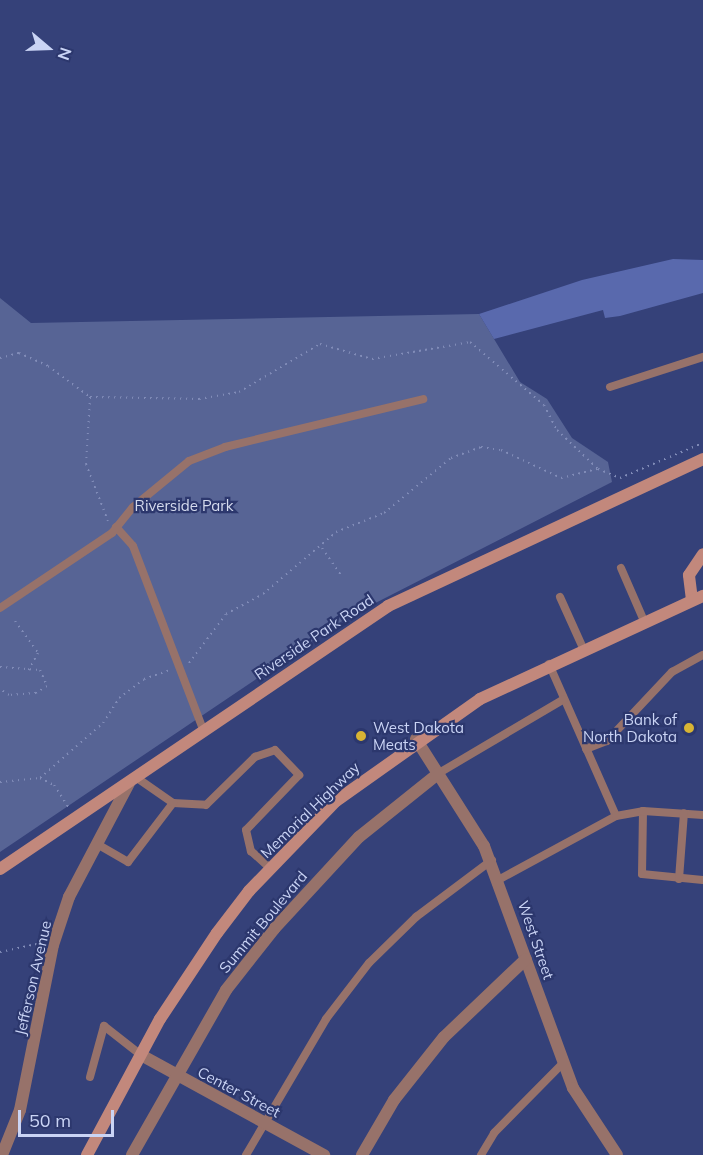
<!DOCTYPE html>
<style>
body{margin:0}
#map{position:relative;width:703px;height:1155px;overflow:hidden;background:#354179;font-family:Mulish,sans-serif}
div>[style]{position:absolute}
.green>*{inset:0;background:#576495}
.forest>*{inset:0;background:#5969ad}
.path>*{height:2px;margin-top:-1px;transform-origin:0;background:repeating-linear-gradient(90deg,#818cb8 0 1.5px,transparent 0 6px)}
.lane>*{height:8px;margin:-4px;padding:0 4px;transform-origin:4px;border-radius:4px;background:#97726a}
.street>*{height:12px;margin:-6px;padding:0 6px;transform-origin:6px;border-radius:6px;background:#97726a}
.secondary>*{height:12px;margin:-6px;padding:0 6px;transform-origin:6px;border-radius:6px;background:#c2887c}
.dots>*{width:16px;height:16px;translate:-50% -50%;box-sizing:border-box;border:3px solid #2c376d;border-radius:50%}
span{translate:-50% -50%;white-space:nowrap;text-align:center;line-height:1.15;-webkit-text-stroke:4.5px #2c376d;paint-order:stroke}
.park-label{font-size:15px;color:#d5dbee}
.street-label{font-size:15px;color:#cad4f5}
.poi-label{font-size:15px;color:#cad4f5}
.right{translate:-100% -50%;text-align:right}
.left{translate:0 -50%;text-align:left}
.north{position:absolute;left:18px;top:18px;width:60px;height:60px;-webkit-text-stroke:4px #2c376d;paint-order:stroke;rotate:109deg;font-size:16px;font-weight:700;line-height:24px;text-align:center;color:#cad4f5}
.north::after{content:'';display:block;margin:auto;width:21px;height:27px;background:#cad4f5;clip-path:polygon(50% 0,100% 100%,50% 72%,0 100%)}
.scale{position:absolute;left:18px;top:1110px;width:96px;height:27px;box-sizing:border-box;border:3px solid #cad4f5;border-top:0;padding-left:8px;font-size:18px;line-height:21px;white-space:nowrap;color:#cad4f5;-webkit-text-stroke:4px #2c376d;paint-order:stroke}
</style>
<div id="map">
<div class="green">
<i style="clip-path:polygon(0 298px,31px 323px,479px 314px,520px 382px,547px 399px,572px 438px,608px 462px,612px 482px,348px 617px,0 852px)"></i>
</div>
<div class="forest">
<i style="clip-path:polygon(673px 259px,703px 260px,703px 293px,620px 316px,605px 318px,603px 310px,494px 339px,479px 314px,582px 280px)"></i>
</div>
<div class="path">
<i style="left:0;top:358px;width:20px;rotate:-15deg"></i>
<i style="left:19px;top:353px;width:32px;rotate:24deg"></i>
<i style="left:48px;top:366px;width:52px;rotate:36.4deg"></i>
<i style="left:90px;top:397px;width:109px;rotate:1.1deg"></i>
<i style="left:199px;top:399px;width:41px;rotate:-9.9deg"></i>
<i style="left:239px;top:392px;width:94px;rotate:-30.7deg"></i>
<i style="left:320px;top:344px;width:54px;rotate:16.1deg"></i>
<i style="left:372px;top:359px;width:99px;rotate:-9.8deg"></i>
<i style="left:470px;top:342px;width:97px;rotate:40.4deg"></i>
<i style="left:544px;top:405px;width:28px;rotate:63deg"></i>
<i style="left:557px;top:430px;width:57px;rotate:43.6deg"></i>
<i style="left:598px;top:469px;width:24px;rotate:22deg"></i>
<i style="left:620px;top:478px;width:90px;rotate:-22.9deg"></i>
<i style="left:90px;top:397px;width:67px;rotate:93.4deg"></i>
<i style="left:86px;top:464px;width:61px;rotate:68.9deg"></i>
<i style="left:322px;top:548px;width:33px;rotate:55deg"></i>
<i style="left:15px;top:621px;width:39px;rotate:54deg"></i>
<i style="left:38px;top:653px;width:21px;rotate:119deg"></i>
<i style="left:189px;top:663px;width:61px;rotate:-52.9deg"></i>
<i style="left:226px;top:614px;width:42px;rotate:-28.4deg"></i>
<i style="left:263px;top:594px;width:96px;rotate:-40.3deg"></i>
<i style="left:336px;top:532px;width:52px;rotate:-21.6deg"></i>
<i style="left:384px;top:513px;width:87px;rotate:-39.4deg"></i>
<i style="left:451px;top:458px;width:32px;rotate:-20deg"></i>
<i style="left:481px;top:447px;width:20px;rotate:9deg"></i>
<i style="left:501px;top:450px;width:66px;rotate:25deg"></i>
<i style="left:561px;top:478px;width:38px;rotate:-14deg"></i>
<i style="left:0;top:667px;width:40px;rotate:4.3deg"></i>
<i style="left:40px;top:670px;width:17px;rotate:66deg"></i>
<i style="left:47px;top:686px;width:13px;rotate:148deg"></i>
<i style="left:36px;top:693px;width:27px;rotate:176deg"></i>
<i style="left:9px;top:695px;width:11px;rotate:-146deg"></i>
<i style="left:40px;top:778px;width:84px;rotate:-41.1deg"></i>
<i style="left:103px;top:723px;width:30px;rotate:-57deg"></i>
<i style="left:119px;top:698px;width:31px;rotate:-37deg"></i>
<i style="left:144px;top:679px;width:28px;rotate:-19deg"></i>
<i style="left:0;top:782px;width:40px;rotate:-5.7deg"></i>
<i style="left:40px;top:778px;width:16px;rotate:27deg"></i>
<i style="left:54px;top:785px;width:27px;rotate:57deg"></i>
<i style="left:0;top:952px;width:42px;rotate:-12.4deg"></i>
</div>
<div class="lane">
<i style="left:610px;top:387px;width:98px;rotate:-17.9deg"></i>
<i style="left:116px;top:527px;width:25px;rotate:48deg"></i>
<i style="left:133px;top:546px;width:199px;rotate:69.1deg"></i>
<i style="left:621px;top:568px;width:58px;rotate:66.5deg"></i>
<i style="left:560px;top:597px;width:56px;rotate:65.7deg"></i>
<i style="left:0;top:608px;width:135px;rotate:-33.8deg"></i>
<i style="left:112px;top:533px;width:33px;rotate:-51deg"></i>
<i style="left:133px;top:507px;width:72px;rotate:-39.4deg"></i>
<i style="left:189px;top:461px;width:39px;rotate:-21deg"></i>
<i style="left:225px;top:447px;width:204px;rotate:-13.6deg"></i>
<i style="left:549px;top:664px;width:166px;rotate:66.2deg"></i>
<i style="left:586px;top:749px;width:22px;rotate:-21deg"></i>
<i style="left:607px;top:741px;width:95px;rotate:-46.7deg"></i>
<i style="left:672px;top:672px;width:35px;rotate:-29deg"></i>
<i style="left:439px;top:773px;width:145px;rotate:-30.6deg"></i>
<i style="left:173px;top:803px;width:33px;rotate:3deg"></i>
<i style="left:206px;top:805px;width:69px;rotate:-44.4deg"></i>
<i style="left:255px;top:757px;width:21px;rotate:-19deg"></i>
<i style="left:275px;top:750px;width:35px;rotate:46deg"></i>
<i style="left:299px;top:775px;width:76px;rotate:133.9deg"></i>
<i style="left:246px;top:830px;width:22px;rotate:77deg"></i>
<i style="left:251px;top:851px;width:25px;rotate:42deg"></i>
<i style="left:643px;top:811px;width:63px;rotate:90.9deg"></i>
<i style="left:642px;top:874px;width:61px;rotate:5.6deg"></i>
<i style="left:97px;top:844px;width:36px;rotate:30deg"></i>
<i style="left:128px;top:862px;width:74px;rotate:-52.7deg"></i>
<i style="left:173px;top:803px;width:44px;rotate:-145.2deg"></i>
<i style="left:500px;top:879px;width:132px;rotate:-28.5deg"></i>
<i style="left:616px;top:816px;width:27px;rotate:-10deg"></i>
<i style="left:643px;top:811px;width:60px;rotate:3.8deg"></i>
<i style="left:679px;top:879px;width:66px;rotate:-85.7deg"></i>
<i style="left:90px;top:1077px;width:53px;rotate:-74.6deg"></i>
<i style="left:104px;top:1026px;width:47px;rotate:38.1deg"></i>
<i style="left:246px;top:1155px;width:158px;rotate:-59.5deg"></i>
<i style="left:326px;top:1019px;width:71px;rotate:-52.5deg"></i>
<i style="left:369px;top:963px;width:66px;rotate:-44.4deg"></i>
<i style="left:416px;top:917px;width:95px;rotate:-36.9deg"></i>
<i style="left:481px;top:1155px;width:26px;rotate:-59deg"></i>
<i style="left:494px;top:1133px;width:98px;rotate:-45.4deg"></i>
</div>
<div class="street">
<i style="left:416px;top:739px;width:127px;rotate:57.6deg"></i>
<i style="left:484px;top:846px;width:258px;rotate:69.8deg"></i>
<i style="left:573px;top:1088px;width:80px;rotate:56.7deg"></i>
<i style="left:141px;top:1055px;width:209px;rotate:28.7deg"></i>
<i style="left:2px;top:1155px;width:48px;rotate:-68.2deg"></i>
<i style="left:20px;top:1110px;width:168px;rotate:-78.7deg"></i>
<i style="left:53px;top:945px;width:51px;rotate:-71.6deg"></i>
<i style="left:69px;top:897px;width:129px;rotate:-62.2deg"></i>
<i style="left:132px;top:1155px;width:190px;rotate:-60.3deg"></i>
<i style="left:226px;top:990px;width:78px;rotate:-51.8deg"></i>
<i style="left:274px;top:929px;width:125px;rotate:-47.3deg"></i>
<i style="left:359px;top:837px;width:102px;rotate:-38.7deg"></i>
<i style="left:362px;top:1155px;width:64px;rotate:-59.8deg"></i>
<i style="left:394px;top:1100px;width:80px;rotate:-51.6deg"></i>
<i style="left:444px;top:1037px;width:113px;rotate:-43.6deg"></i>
</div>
<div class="secondary">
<i style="left:692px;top:600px;width:25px;rotate:-97deg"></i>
<i style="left:689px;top:575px;width:25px;rotate:-56deg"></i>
<i style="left:0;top:869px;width:469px;rotate:-34.1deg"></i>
<i style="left:388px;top:606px;width:348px;rotate:-25deg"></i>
<i style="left:87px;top:1155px;width:154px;rotate:-61.8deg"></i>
<i style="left:160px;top:1019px;width:103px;rotate:-56.5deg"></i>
<i style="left:217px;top:933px;width:53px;rotate:-52.7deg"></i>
<i style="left:249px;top:891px;width:125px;rotate:-46deg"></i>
<i style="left:336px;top:801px;width:176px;rotate:-35.3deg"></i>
<i style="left:480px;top:699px;width:246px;rotate:-24.8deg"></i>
</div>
<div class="dots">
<i style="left:689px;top:728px;background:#d8b434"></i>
<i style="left:361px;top:736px;background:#d8b434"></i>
</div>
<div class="park-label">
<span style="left:184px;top:506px">Riverside Park</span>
</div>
<div class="street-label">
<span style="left:314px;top:637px;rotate:-34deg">Riverside Park Road</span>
<span style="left:310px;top:810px;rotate:-44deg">Memorial Highway</span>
<span style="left:263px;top:922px;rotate:-50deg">Summit Boulevard</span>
<span style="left:536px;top:940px;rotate:71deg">West Street</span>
<span style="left:33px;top:978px;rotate:-77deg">Jefferson Avenue</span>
<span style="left:239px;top:1092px;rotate:28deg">Center Street</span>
</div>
<div class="poi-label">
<span class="right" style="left:677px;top:728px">Bank of<br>North Dakota</span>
<span class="left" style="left:373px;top:736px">West Dakota<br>Meats</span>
</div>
<div class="north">N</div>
<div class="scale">50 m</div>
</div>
